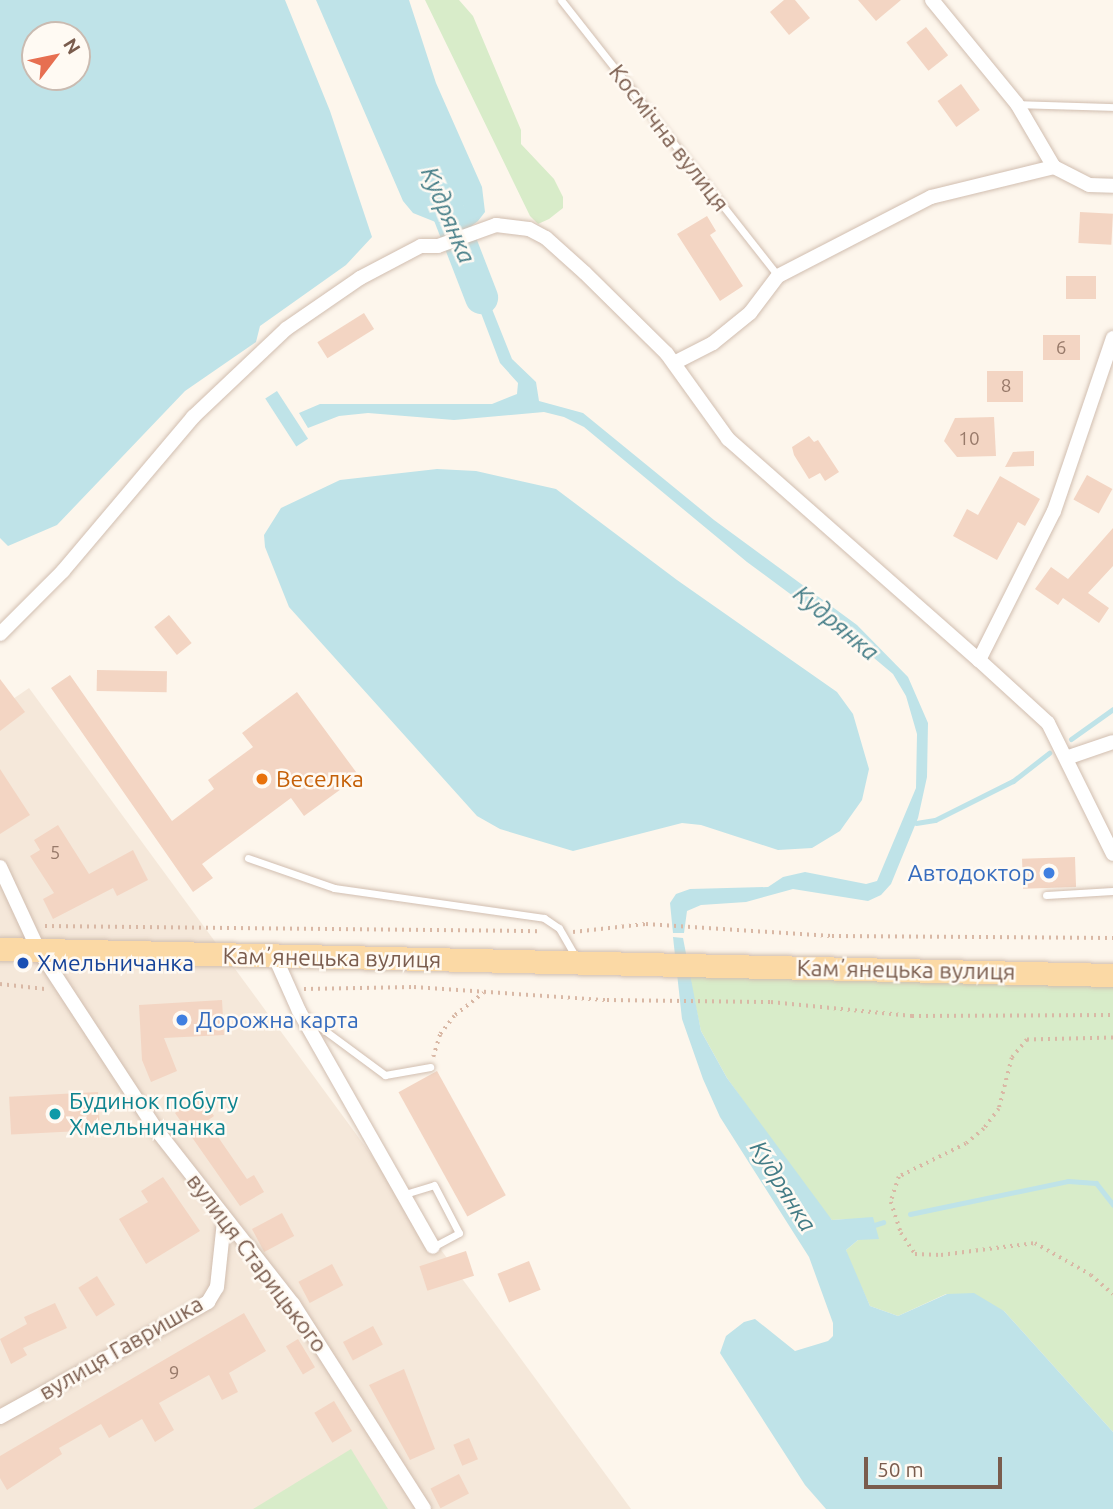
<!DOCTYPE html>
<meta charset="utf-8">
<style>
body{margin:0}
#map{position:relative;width:1113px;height:1509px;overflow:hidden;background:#fdf6ec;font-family:Ubuntu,sans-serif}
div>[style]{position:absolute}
.residential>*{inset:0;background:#f5e8da}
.green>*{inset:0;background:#d8ecc9}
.water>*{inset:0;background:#bfe3e8;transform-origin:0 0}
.stream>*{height:5px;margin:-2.5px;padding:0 2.5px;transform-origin:2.5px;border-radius:2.5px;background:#bfe3e8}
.river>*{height:33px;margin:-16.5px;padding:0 16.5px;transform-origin:16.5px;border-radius:16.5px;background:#bfe3e8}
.building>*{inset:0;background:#f3d5c3;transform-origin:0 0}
.path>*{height:3.5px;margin-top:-1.75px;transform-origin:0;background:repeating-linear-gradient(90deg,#d9b8a5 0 2px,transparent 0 7px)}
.roads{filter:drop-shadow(0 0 2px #d1beb0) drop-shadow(0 0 2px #d1beb0)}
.lane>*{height:7px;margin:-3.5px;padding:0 3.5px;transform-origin:3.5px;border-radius:3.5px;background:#fff}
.street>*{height:14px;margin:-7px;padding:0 7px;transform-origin:7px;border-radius:7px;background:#fff}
.primary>*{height:23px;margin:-11.5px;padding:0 11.5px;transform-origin:11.5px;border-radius:11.5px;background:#fbd9a5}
.dots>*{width:19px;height:19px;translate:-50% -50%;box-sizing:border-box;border:4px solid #fffaf3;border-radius:50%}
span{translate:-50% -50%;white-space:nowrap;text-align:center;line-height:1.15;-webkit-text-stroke:5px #fffaf3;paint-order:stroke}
.number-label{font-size:19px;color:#987a6a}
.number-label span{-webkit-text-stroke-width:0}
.street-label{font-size:23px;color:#7a5c4d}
.food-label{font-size:23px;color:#c56008}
.left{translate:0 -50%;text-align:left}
.shop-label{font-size:23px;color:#366cbe}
.right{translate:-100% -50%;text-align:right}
.transit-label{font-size:23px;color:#164399}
.culture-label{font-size:23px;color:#0d838f}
.water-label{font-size:24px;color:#437c86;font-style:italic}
.north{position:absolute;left:21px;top:21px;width:70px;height:70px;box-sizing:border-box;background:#fffaf3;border:2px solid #cabbb1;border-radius:50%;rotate:58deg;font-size:19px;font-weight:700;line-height:28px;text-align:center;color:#7a5c4d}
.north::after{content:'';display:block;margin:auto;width:24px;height:32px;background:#e76f51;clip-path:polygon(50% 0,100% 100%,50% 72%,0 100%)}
.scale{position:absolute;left:864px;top:1457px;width:138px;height:32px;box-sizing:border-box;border:4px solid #7a5c4d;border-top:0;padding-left:9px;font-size:21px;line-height:24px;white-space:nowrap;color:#7a5c4d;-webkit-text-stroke:5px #fffaf3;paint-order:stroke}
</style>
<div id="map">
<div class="residential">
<i style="clip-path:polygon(29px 688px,631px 1509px,0 1509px,0 708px)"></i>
</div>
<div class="green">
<i style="clip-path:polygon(425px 0,459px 0,473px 16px,521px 130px,521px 144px,554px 179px,563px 197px,563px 208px,549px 219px,538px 224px,530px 216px)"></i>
<i style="clip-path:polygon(689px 975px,1113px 985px,1113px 1432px,1004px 1311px,946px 1294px,898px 1316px,870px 1306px,847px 1256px,846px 1250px,858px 1240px,851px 1219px,832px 1220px,819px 1207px,727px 1078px,701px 1031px)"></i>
<i style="clip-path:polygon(351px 1449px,388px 1509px,253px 1509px)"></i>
</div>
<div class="water">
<i style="clip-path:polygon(evenodd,0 0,285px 0,330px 111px,372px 237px,346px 265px,260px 326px,256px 342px,185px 391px,57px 525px,8px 546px,0 538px,0 0,35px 35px,77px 35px,77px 77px,35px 77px,35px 35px)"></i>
<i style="clip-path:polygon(316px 0,409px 0,436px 83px,482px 187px,485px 212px,478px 221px,470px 227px,463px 205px,457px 207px,466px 232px,452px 237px,448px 227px,413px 213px,403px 201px)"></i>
<i style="clip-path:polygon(470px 254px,512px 359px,536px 382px,539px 401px,583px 413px,714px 520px,857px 625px,908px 677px,928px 723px,927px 777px,918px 818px,891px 884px,881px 895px,868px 901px,793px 889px,746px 902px,701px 905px,687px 911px,684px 933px,673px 933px,670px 903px,676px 894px,690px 889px,768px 887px,783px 877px,805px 872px,866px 884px,877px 881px,916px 788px,917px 734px,906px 696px,893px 674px,855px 642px,747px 562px,584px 427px,564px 417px,544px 412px,454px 420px,368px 413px,339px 416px,308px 428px,299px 413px,320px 404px,492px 404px,517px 394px,518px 383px,500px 363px,460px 258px)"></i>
<i style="left:277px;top:391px;width:57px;height:14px;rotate:57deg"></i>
<i style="clip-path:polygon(437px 469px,476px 471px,556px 489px,677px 580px,837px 692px,853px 714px,869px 769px,862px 800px,840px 831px,812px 848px,778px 850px,701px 825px,682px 823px,573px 851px,500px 829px,477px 816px,289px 607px,265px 547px,264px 535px,281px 508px,340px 480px)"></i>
<i style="clip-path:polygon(673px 937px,683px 938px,701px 1031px,727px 1078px,832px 1220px,873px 1217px,879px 1239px,858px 1240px,846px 1250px,870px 1306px,898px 1316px,947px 1294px,974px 1293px,1004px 1311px,1113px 1432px,1113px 1509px,826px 1509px,805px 1485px,720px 1353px,726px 1336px,744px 1322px,755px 1319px,795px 1351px,828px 1341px,833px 1336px,833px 1323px,809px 1257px,720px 1117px,703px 1079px,682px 1019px)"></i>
</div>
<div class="stream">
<i style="left:1071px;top:739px;width:52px;rotate:-35.5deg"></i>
<i style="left:916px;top:823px;width:19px;rotate:-9deg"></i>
<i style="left:935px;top:820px;width:87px;rotate:-26.6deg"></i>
<i style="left:1013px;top:781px;width:46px;rotate:-37.9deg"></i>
<i style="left:910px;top:1214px;width:161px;rotate:-11.8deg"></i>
<i style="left:1068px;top:1181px;width:28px;rotate:4deg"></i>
<i style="left:1096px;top:1183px;width:28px;rotate:52deg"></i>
<i style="left:868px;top:1227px;width:16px;rotate:-18deg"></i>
</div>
<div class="river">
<i style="left:445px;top:204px;width:100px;rotate:68.8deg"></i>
</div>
<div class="building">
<i style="clip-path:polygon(784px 0,795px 0,810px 18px,789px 35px,770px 12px)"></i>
<i style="clip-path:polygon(858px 0,901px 0,876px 21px)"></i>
<i style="left:926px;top:27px;width:36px;height:25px;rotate:52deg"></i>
<i style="left:961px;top:84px;width:32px;height:29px;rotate:54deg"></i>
<i style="left:1080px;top:212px;width:33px;height:31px;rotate:3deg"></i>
<i style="clip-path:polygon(707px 216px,716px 231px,710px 235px,743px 286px,720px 301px,677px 234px)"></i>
<i style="left:1096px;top:276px;width:23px;height:30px;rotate:90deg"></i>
<i style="left:364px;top:313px;width:19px;height:55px;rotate:58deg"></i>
<i style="left:1043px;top:335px;width:37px;height:25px"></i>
<i style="left:987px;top:371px;width:36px;height:31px"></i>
<i style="clip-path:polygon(994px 417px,996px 456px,957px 457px,944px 441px,955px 418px)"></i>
<i style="clip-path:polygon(809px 436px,814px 442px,818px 440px,839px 472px,825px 481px,820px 473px,809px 479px,794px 455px,792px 447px)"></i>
<i style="clip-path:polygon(1034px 451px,1034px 466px,1005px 467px,1013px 452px)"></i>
<i style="left:1087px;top:475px;width:29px;height:28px;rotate:29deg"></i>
<i style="clip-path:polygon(1000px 476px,1040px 499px,1025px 526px,1018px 522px,997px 560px,953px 536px,967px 509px,978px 515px)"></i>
<i style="clip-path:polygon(1113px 528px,1113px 566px,1088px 593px,1109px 608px,1099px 623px,1063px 598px,1058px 605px,1035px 589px,1051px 567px,1068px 579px)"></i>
<i style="left:169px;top:615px;width:36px;height:19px;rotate:51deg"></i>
<i style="left:97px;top:670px;width:70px;height:21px;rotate:1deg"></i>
<i style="clip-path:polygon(70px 675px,172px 821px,214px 789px,208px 780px,253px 747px,242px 733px,297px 692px,359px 776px,304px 816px,291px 798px,202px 864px,213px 878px,193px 892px,51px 688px)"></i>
<i style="clip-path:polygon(0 679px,25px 712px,0 731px)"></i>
<i style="clip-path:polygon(0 769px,30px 815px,0 834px)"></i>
<i style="clip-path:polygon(58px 825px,89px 874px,133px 850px,148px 880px,117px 896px,113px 888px,53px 919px,43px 899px,54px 893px,30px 856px,40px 850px,34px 840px)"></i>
<i style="left:1075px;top:857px;width:30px;height:53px;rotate:88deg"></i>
<i style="clip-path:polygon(222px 1000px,224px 1035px,164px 1038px,177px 1071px,151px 1082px,142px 1060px,139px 1005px)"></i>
<i style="left:437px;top:1071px;width:142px;height:44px;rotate:61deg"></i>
<i style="left:98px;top:1092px;width:38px;height:89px;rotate:87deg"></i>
<i style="clip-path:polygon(199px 1095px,214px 1116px,207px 1121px,247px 1179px,254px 1175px,264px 1192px,240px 1206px,175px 1113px)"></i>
<i style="clip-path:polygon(163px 1177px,200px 1231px,146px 1264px,119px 1219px,148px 1202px,141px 1191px)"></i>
<i style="left:282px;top:1213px;width:26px;height:34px;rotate:62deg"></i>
<i style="left:466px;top:1251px;width:26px;height:49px;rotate:72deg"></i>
<i style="left:529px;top:1261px;width:31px;height:34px;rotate:68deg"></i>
<i style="left:332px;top:1264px;width:24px;height:38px;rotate:62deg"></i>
<i style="left:97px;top:1276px;width:34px;height:22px;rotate:58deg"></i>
<i style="clip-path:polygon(55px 1303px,67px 1328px,23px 1348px,27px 1355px,11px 1364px,0 1339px,27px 1324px,24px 1317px)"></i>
<i style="clip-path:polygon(244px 1313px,266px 1351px,229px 1373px,238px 1392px,222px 1400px,209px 1375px,159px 1403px,174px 1430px,155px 1442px,142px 1419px,109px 1438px,101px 1424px,59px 1448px,62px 1454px,7px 1490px,0 1478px,0 1456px)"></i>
<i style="left:373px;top:1326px;width:21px;height:34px;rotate:62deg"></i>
<i style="left:298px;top:1339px;width:33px;height:14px;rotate:59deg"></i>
<i style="clip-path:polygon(404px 1369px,435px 1449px,410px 1460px,369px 1385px)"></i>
<i style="left:334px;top:1401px;width:35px;height:23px;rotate:59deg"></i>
<i style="left:469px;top:1438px;width:23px;height:17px;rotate:67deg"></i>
<i style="left:459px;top:1474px;width:22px;height:32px;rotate:63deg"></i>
</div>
<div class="path">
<i style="left:45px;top:926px;width:493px;rotate:0.6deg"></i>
<i style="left:573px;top:932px;width:73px;rotate:-6.3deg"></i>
<i style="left:646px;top:924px;width:186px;rotate:3.7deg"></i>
<i style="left:832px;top:936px;width:281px;rotate:0.4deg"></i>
<i style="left:0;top:984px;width:45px;rotate:6.3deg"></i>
<i style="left:304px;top:989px;width:110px;rotate:-1deg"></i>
<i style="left:414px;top:987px;width:193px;rotate:3.9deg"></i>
<i style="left:607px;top:1000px;width:164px;rotate:0.7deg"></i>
<i style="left:771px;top:1002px;width:142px;rotate:5.7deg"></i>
<i style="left:912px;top:1016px;width:201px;rotate:-0.3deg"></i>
<i style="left:1113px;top:1038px;width:86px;rotate:178.7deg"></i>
<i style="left:1027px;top:1040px;width:23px;rotate:130deg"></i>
<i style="left:1012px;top:1058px;width:53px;rotate:104.3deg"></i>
<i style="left:999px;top:1109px;width:25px;rotate:127deg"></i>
<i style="left:984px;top:1129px;width:23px;rotate:140deg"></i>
<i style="left:966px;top:1144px;width:75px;rotate:153.8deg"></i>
<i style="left:899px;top:1177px;width:26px;rotate:108deg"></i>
<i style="left:891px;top:1202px;width:33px;rotate:72deg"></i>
<i style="left:901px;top:1233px;width:25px;rotate:56deg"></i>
<i style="left:915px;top:1254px;width:26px;rotate:2deg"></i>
<i style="left:941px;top:1255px;width:95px;rotate:-7.3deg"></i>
<i style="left:1035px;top:1243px;width:64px;rotate:29.7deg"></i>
<i style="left:1091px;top:1275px;width:29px;rotate:41deg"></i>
<i style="left:433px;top:1057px;width:24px;rotate:-73deg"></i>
<i style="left:440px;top:1034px;width:24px;rotate:-52deg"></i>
<i style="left:455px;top:1015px;width:36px;rotate:-38deg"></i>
</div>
<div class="roads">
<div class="lane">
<i style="left:561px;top:0;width:351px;rotate:51.8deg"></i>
<i style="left:1017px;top:104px;width:96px;rotate:1.8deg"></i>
<i style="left:248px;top:858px;width:91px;rotate:19.2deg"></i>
<i style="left:334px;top:888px;width:212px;rotate:8.1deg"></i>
<i style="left:544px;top:918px;width:18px;rotate:34deg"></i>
<i style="left:559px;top:928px;width:34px;rotate:60deg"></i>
<i style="left:1046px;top:895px;width:67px;rotate:-3.4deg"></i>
<i style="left:308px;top:1018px;width:96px;rotate:36.5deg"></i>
<i style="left:385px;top:1075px;width:46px;rotate:-10.1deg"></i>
<i style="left:405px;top:1194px;width:30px;rotate:-17deg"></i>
<i style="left:434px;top:1185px;width:54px;rotate:62.5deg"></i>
<i style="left:459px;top:1233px;width:30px;rotate:152deg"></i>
</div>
<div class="street">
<i style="left:932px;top:0;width:134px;rotate:50.7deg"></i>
<i style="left:1017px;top:104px;width:73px;rotate:59.6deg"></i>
<i style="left:1113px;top:338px;width:183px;rotate:108.8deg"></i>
<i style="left:1054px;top:511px;width:167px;rotate:116.7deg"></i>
<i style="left:979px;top:660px;width:93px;rotate:42.4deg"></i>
<i style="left:1048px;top:723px;width:146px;rotate:63.6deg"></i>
<i style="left:674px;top:363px;width:44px;rotate:-27.1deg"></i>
<i style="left:713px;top:343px;width:48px;rotate:-39deg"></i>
<i style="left:750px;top:313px;width:46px;rotate:-52.9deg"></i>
<i style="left:778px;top:276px;width:172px;rotate:-27.3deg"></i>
<i style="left:931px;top:197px;width:127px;rotate:-13.7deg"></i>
<i style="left:1054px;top:167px;width:39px;rotate:27deg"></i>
<i style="left:1089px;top:185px;width:24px;rotate:2deg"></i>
<i style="left:0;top:634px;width:89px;rotate:-45deg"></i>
<i style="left:63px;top:571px;width:202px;rotate:-49.8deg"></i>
<i style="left:193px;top:417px;width:128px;rotate:-43.4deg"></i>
<i style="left:286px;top:329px;width:90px;rotate:-34.6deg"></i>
<i style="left:360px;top:278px;width:69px;rotate:-27.7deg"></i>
<i style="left:421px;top:246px;width:17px"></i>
<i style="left:438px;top:246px;width:62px;rotate:-19.9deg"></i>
<i style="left:496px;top:225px;width:33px;rotate:7deg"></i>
<i style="left:529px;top:229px;width:19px;rotate:28deg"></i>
<i style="left:546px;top:238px;width:52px;rotate:41.9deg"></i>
<i style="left:585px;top:273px;width:115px;rotate:44.6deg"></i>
<i style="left:667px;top:354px;width:105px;rotate:54.3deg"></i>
<i style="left:728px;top:439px;width:334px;rotate:41.4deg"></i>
<i style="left:1069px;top:757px;width:46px;rotate:-18.8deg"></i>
<i style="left:0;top:867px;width:90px;rotate:65.1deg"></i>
<i style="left:38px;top:949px;width:214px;rotate:56.8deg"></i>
<i style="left:155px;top:1128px;width:224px;rotate:51.9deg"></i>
<i style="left:293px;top:1304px;width:243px;rotate:57.4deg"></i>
<i style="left:275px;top:957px;width:59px;rotate:66deg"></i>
<i style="left:299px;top:1011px;width:271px;rotate:60.4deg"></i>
<i style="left:0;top:1417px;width:238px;rotate:-28.9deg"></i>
<i style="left:208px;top:1302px;width:17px;rotate:-59deg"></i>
<i style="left:217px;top:1287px;width:66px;rotate:-83.9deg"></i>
</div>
<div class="primary">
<i style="left:0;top:949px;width:1113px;rotate:1.34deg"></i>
</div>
</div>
<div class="dots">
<i style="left:262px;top:779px;background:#e8710a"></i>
<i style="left:1049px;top:873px;background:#3f7fe0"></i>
<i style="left:23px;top:963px;background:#1a4fb4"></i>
<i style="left:182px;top:1020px;background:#3f7fe0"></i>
<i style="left:55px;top:1114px;background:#0f9aa8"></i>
</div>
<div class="number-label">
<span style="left:1061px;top:348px">6</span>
<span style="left:1006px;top:386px">8</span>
<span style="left:969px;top:439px">10</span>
<span style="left:55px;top:853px">5</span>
<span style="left:174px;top:1373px">9</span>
</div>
<div class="street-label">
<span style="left:669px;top:138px;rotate:52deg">Космічна вулиця</span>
<span style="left:332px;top:958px;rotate:1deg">Камʼянецька вулиця</span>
<span style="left:906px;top:970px;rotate:1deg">Камʼянецька вулиця</span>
<span style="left:257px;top:1263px;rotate:53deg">вулиця Старицького</span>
<span style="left:121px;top:1348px;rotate:-30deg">вулиця Гавришка</span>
</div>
<div class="food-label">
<span class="left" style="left:276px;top:779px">Веселка</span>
</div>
<div class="shop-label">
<span class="right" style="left:1035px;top:873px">Автодоктор</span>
<span class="left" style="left:196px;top:1020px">Дорожна карта</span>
</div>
<div class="transit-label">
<span class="left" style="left:37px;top:963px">Хмельничанка</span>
</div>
<div class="culture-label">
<span class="left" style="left:69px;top:1114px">Будинок побуту<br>Хмельничанка</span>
</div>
<div class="water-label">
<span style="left:448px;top:215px;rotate:67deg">Кудрянка</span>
<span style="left:836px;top:623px;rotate:40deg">Кудрянка</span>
<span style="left:783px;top:1186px;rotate:58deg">Кудрянка</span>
</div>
<div class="north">N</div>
<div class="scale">50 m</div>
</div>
